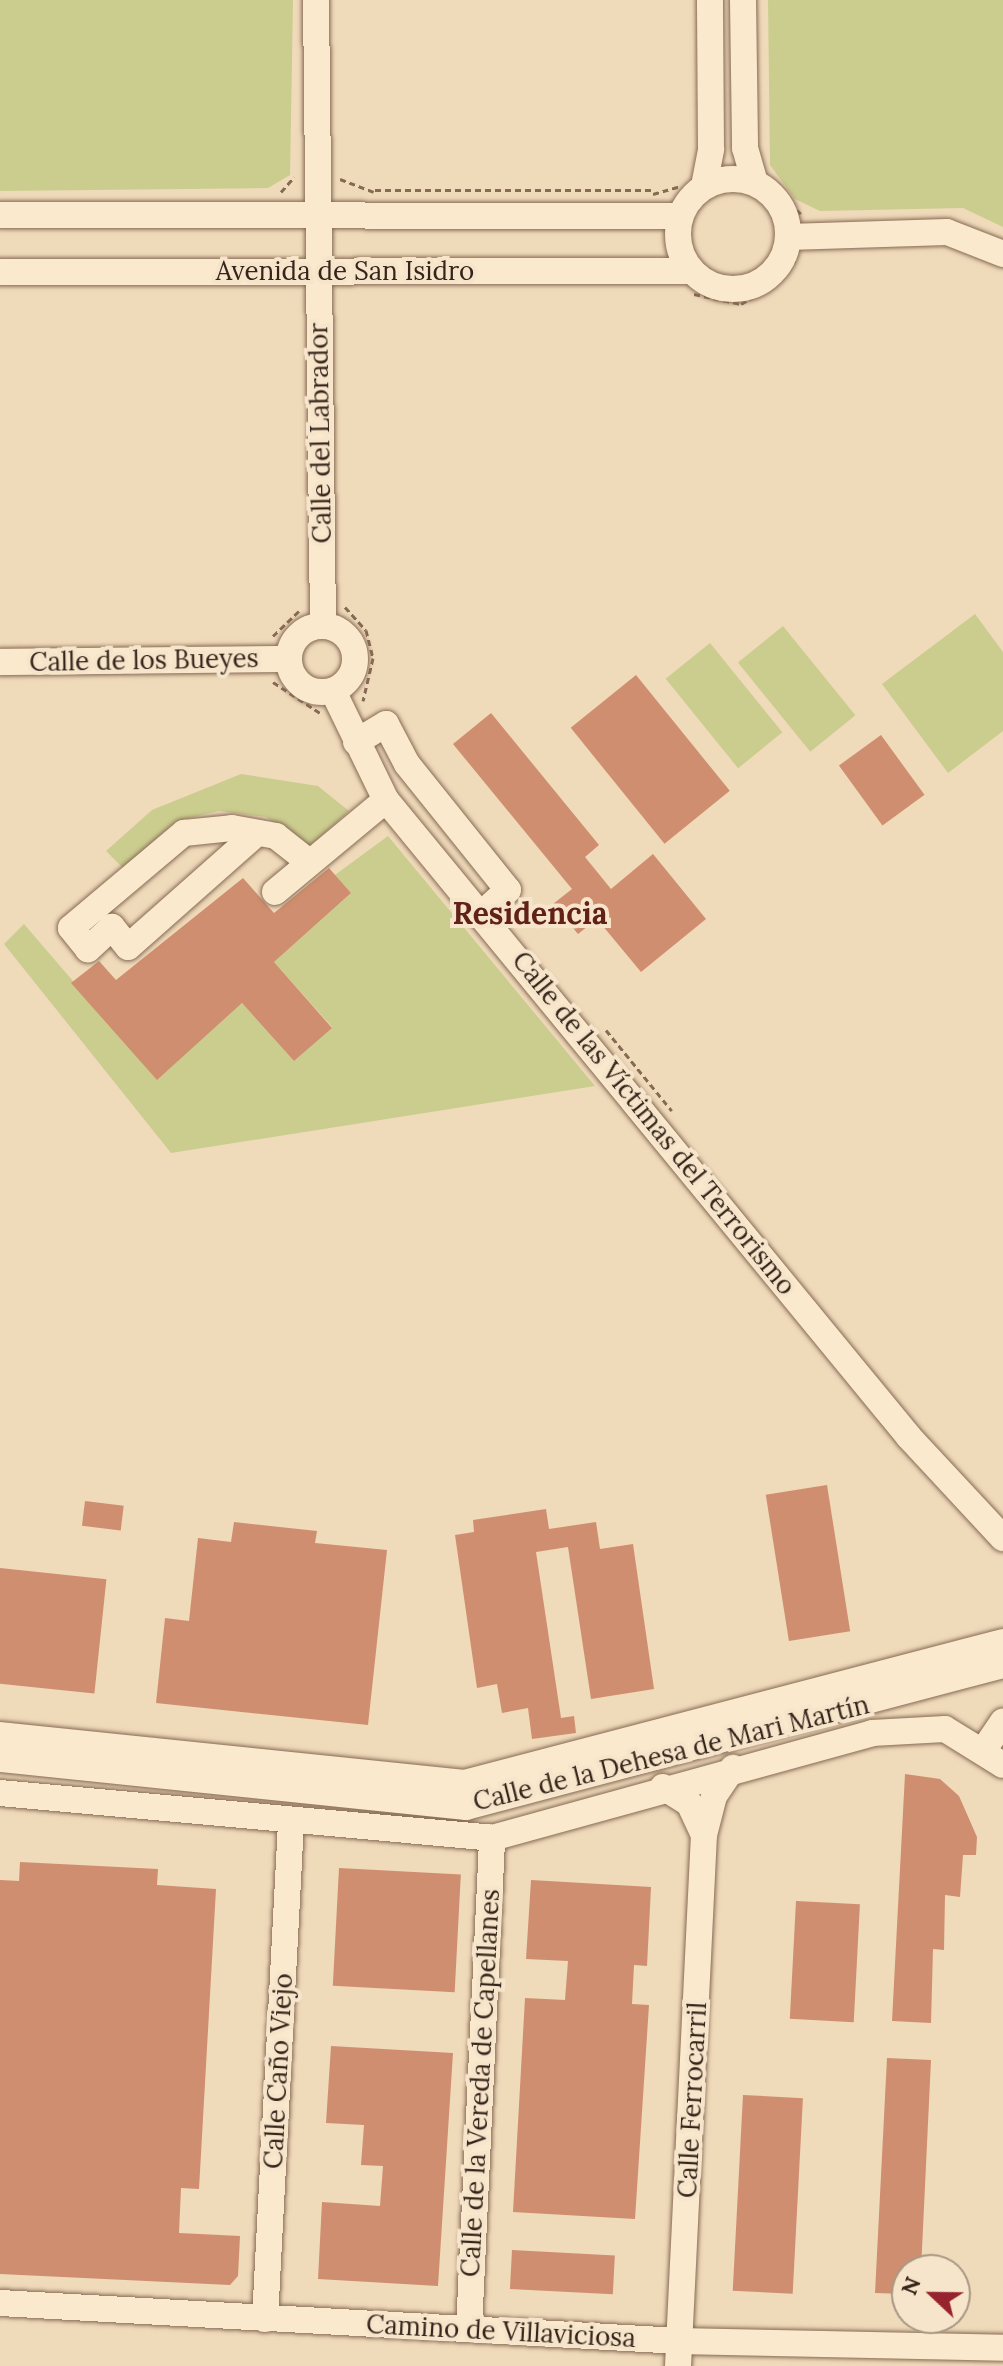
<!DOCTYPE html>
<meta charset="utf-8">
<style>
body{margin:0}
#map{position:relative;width:1003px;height:2366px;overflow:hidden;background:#efdaba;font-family:Lora,serif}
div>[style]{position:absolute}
.green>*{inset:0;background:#cbcd8f;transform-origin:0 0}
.building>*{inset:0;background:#cf8e6f;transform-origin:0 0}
.path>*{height:3px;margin-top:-1.5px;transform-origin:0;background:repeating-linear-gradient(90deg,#866a54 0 6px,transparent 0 10px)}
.roads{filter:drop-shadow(0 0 2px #866a54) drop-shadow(0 0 2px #866a54)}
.minor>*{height:26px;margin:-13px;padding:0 13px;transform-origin:13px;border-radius:13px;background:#fae9cd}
.minor>.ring{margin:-13px;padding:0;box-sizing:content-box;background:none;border:26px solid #fae9cd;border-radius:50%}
span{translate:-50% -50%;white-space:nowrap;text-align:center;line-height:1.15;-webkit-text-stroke:8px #f6e5ca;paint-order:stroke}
.street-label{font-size:26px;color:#34241a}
.quarter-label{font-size:30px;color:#622118;font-weight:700}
.north{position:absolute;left:891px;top:2254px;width:80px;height:80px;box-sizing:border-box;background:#f6e5ca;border:2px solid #a89884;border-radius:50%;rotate:292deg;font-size:22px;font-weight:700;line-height:32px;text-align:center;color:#34241a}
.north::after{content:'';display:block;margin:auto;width:28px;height:36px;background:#97232e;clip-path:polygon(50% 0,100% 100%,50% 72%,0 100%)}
</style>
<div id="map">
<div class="green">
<i style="clip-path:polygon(0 0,293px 0,290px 175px,268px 188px,0 191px)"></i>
<i style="clip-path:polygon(768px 0,1003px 0,1003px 227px,963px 208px,820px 211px,795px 199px,770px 165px)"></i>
<i style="clip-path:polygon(975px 614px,1003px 652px,1003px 731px,948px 773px,882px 684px)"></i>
<i style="left:783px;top:626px;width:115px;height:58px;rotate:51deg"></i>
<i style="left:710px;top:643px;width:115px;height:57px;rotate:51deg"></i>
<i style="clip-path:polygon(241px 774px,318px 786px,349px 811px,309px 847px,266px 817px,219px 811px,176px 821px,123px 868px,106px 851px,152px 810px)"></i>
<i style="clip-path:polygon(388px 836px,595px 1086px,171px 1153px,4px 944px,24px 924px,157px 1079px,242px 1003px,294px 1061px,332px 1027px,274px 962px,351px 893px,335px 875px)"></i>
</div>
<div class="building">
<i style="left:636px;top:675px;width:149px;height:84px;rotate:51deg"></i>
<i style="clip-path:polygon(491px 713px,599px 845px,585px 857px,611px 889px,653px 854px,706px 919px,641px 972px,597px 919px,578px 934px,553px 904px,572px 889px,453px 744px)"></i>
<i style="left:881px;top:735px;width:74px;height:52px;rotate:54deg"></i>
<i style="clip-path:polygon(329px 868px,351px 893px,274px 962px,332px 1028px,294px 1061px,242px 1003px,157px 1080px,71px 983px,99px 961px,116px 980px,243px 878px,274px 913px)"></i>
<i style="left:827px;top:1485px;width:148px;height:62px;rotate:81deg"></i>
<i style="left:85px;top:1501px;width:39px;height:25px;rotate:7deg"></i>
<i style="clip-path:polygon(546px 1509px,549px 1529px,596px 1522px,600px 1549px,633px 1544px,654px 1689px,591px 1699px,568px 1547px,536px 1552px,561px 1718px,574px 1716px,576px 1733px,532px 1739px,528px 1708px,502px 1713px,497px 1684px,477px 1688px,455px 1535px,474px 1532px,473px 1520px)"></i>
<i style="clip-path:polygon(234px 1522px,317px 1531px,315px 1543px,387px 1550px,368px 1725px,156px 1703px,165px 1618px,189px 1621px,198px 1538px,231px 1542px)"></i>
<i style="left:0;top:1568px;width:107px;height:115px;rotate:6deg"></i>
<i style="clip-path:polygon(905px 1774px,940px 1779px,959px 1796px,977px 1837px,976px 1855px,963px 1855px,960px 1897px,945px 1895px,944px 1950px,933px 1949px,931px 2023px,892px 2021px)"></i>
<i style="clip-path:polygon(20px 1862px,158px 1869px,157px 1885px,216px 1889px,199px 2189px,181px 2188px,179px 2233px,240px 2236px,238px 2276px,230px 2285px,0 2274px,0 1880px,19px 1881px)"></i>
<i style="left:339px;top:1868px;width:122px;height:118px;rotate:3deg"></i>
<i style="clip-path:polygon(531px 1880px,651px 1887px,647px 1966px,634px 1965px,632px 2004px,649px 2005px,635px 2219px,513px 2212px,525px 1998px,565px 2000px,568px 1961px,526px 1959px)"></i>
<i style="left:796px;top:1901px;width:64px;height:118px;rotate:3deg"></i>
<i style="clip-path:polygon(331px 2046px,453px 2053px,438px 2286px,318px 2279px,322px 2202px,380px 2206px,383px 2166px,361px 2165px,364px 2125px,326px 2123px)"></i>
<i style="clip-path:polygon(887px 2058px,931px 2060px,921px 2270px,907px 2270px,907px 2294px,875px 2293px)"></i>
<i style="left:743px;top:2095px;width:60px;height:196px;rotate:3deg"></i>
<i style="left:512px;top:2250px;width:103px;height:39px;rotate:3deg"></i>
</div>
<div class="path">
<i style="left:340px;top:179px;width:36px;rotate:21deg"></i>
<i style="left:776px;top:189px;width:35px;rotate:45deg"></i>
<i style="left:375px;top:190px;width:278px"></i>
<i style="left:281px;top:192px;width:20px;rotate:-49deg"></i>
<i style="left:653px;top:194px;width:29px;rotate:-16deg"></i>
<i style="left:694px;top:294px;width:48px;rotate:12deg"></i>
<i style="left:741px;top:304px;width:34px;rotate:-30deg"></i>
<i style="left:771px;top:287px;width:38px;rotate:-48deg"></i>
<i style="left:345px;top:607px;width:31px;rotate:48deg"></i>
<i style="left:366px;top:630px;width:29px;rotate:76deg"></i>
<i style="left:373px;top:658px;width:44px;rotate:103.1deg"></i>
<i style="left:273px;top:636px;width:36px;rotate:-44deg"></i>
<i style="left:273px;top:682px;width:56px;rotate:33.4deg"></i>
<i style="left:606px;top:1030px;width:104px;rotate:50.8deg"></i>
</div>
<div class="roads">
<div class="minor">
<i style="left:316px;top:0;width:626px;rotate:89.36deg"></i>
<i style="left:743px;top:0;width:148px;rotate:89.2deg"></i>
<i style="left:745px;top:148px;width:36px;rotate:74deg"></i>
<i class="ring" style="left:678px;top:179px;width:84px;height:84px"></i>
<i style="left:704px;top:186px;width:38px;rotate:-79deg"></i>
<i style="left:711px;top:149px;width:149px;rotate:-90.4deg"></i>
<i style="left:0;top:215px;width:680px;rotate:0.08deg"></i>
<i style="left:788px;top:237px;width:159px;rotate:-1.8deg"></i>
<i style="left:947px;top:232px;width:60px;rotate:21.4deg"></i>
<i style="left:0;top:272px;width:691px;rotate:-0.08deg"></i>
<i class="ring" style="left:289px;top:626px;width:40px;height:40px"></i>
<i style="left:0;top:662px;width:289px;rotate:-0.6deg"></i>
<i style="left:333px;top:691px;width:121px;rotate:64.1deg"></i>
<i style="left:386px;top:800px;width:824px;rotate:50.61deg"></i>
<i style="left:909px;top:1437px;width:138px;rotate:47.1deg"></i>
<i style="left:356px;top:742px;width:35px;rotate:-31deg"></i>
<i style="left:386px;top:724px;width:45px;rotate:62.3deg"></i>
<i style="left:407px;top:764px;width:161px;rotate:51.3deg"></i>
<i style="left:508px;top:890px;width:36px;rotate:138deg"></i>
<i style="left:257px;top:833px;width:172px;rotate:138.5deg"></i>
<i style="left:128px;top:947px;width:26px;rotate:-129deg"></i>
<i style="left:112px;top:927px;width:33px;rotate:137deg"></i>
<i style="left:88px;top:949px;width:27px;rotate:-129deg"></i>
<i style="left:71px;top:928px;width:148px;rotate:-40.1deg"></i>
<i style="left:184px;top:833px;width:48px;rotate:-5.9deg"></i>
<i style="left:232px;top:828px;width:45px;rotate:10.3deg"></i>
<i style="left:276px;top:836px;width:42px;rotate:38.2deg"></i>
<i style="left:275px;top:892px;width:144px;rotate:-39.7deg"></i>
<i style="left:0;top:1735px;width:466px;rotate:5.9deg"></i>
<i style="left:464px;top:1783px;width:557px;rotate:-14.66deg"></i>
<i style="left:985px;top:1748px;width:32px;rotate:-56deg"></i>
<i style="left:0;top:1759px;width:468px;rotate:5.9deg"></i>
<i style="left:466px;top:1807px;width:555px;rotate:-14.81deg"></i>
<i style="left:663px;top:1787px;width:31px;rotate:32deg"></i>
<i style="left:689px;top:1803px;width:35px;rotate:65deg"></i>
<i style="left:0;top:1793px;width:494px;rotate:5.2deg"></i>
<i style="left:492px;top:1838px;width:394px;rotate:-15.4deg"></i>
<i style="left:872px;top:1733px;width:73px;rotate:-3.1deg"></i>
<i style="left:945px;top:1729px;width:68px;rotate:31.8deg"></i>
<i style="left:0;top:2303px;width:680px;rotate:3.2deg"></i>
<i style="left:679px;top:2341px;width:324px;rotate:1.2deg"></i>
<i style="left:265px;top:2319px;width:496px;rotate:-87deg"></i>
<i style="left:469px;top:2329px;width:492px;rotate:-87.3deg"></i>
<i style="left:678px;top:2366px;width:532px;rotate:-87.2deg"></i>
<i style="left:704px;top:1835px;width:40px;rotate:-75.6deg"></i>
<i style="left:714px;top:1796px;width:34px;rotate:-56deg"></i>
</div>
</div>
<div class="street-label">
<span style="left:345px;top:271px">Avenida de San Isidro</span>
<span style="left:320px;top:433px;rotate:-91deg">Calle del Labrador</span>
<span style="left:144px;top:660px;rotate:-1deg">Calle de los Bueyes</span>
<span style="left:654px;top:1123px;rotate:51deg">Calle de las Víctimas del Terrorismo</span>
<span style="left:671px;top:1753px;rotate:-14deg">Calle de la Dehesa de Mari Martín</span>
<span style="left:278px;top:2071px;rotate:-87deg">Calle Caño Viejo</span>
<span style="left:480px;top:2083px;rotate:-87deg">Calle de la Vereda de Capellanes</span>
<span style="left:692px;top:2100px;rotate:-87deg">Calle Ferrocarril</span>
<span style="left:501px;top:2331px;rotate:3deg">Camino de Villaviciosa</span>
</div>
<div class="quarter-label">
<span style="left:530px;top:913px">Residencia</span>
</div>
<div class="north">N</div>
</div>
